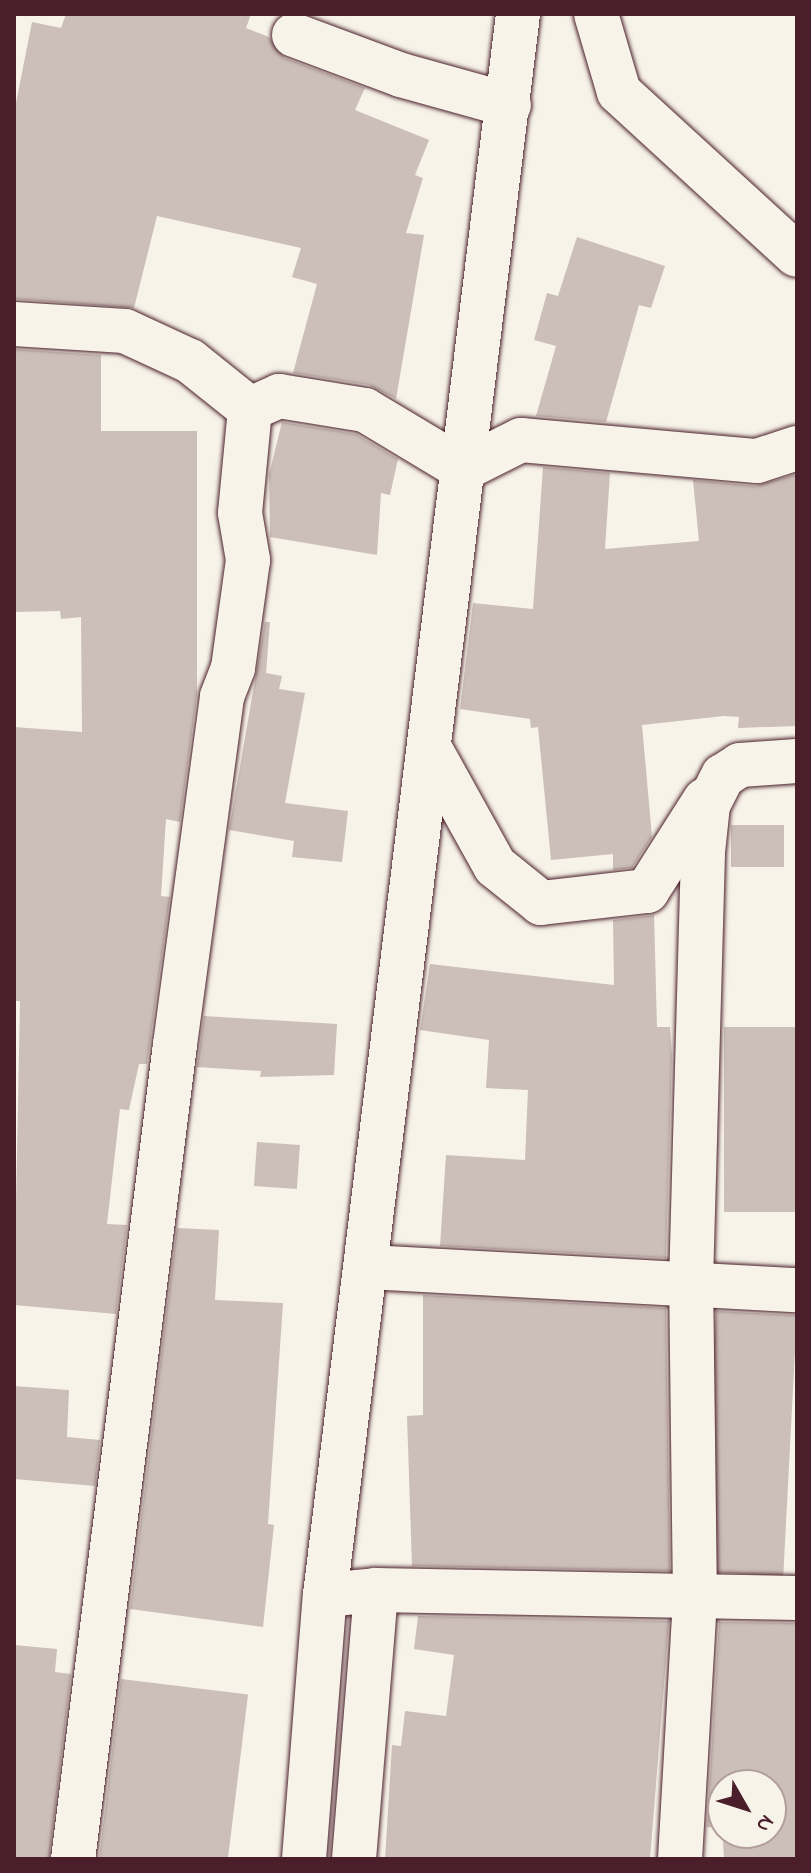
<!DOCTYPE html>
<style>
body{margin:0}
#map{position:relative;width:811px;height:1873px;overflow:hidden;background:#f7f3e8;font-family:"Indie Flower",sans-serif}
div>[style]{position:absolute}
.building>*{inset:0;background:#ccbfb9;transform-origin:0 0}
.roads{filter:drop-shadow(0 0 2px #4a1f2b) drop-shadow(0 0 2px #4a1f2b)}
.minor>*{height:44px;margin:-22px;padding:0 22px;transform-origin:22px;border-radius:22px;background:#f7f3e8}
span{translate:-50% -50%;white-space:nowrap;text-align:center;line-height:1.15;-webkit-text-stroke:6px #f7f3e8;paint-order:stroke}
.frame{position:absolute;inset:0;border:16px solid #4a1f2b;pointer-events:none}
.north{position:absolute;left:707px;top:1769px;width:80px;height:80px;box-sizing:border-box;background:#f7f3e8;border:2px solid #b29e9c;border-radius:50%;rotate:129deg;font-size:22px;font-weight:700;line-height:32px;text-align:center;color:#4a1f2b}
.north::after{content:'';display:block;margin:auto;width:28px;height:36px;background:#4a1f2b;clip-path:polygon(50% 0,100% 100%,50% 72%,0 100%)}
</style>
<div id="map">
<div class="building">
<i style="clip-path:polygon(66px 14px,251px 14px,246px 28px,269px 37px,285px 58px,365px 88px,355px 110px,429px 140px,415px 175px,423px 178px,406px 233px,424px 235px,396px 399px,369px 385px,293px 373px,317px 284px,292px 277px,301px 248px,157px 216px,134px 308px,14px 299px,14px 113px,32px 22px,61px 28px)"></i>
<i style="clip-path:polygon(577px 237px,665px 266px,651px 308px,639px 305px,606px 422px,536px 416px,556px 346px,534px 340px,547px 293px,558px 296px)"></i>
<i style="clip-path:polygon(14px 349px,101px 355px,101px 431px,197px 431px,197px 695px,180px 822px,166px 819px,161px 896px,170px 897px,147px 1064px,139px 1064px,129px 1110px,120px 1109px,107px 1224px,127px 1225px,116px 1314px,14px 1305px,20px 1001px,14px 1001px,14px 727px,82px 732px,81px 617px,61px 619px,60px 611px,14px 612px)"></i>
<i style="clip-path:polygon(282px 422px,356px 434px,398px 459px,390px 495px,381px 493px,377px 555px,270px 537px,269px 475px)"></i>
<i style="clip-path:polygon(543px 467px,610px 473px,605px 549px,699px 541px,693px 480px,755px 486px,797px 474px,797px 726px,738px 728px,739px 717px,724px 716px,642px 725px,652px 837px,632px 868px,613px 870px,613px 854px,551px 860px,538px 727px,531px 728px,530px 719px,460px 709px,473px 603px,533px 609px)"></i>
<i style="clip-path:polygon(265px 622px,270px 622px,266px 673px,282px 676px,279px 689px,305px 693px,285px 803px,348px 811px,342px 862px,292px 857px,294px 841px,229px 830px)"></i>
<i style="left:731px;top:825px;width:53px;height:42px"></i>
<i style="clip-path:polygon(654px 915px,657px 1027px,670px 1027px,672px 1056px,666px 1258px,440px 1246px,446px 1155px,525px 1160px,528px 1090px,486px 1088px,489px 1040px,420px 1030px,430px 964px,614px 985px,613px 920px)"></i>
<i style="clip-path:polygon(204px 1016px,337px 1024px,334px 1075px,260px 1077px,261px 1071px,197px 1067px)"></i>
<i style="left:724px;top:1027px;width:73px;height:185px"></i>
<i style="left:257px;top:1142px;width:43px;height:44px;rotate:4deg"></i>
<i style="clip-path:polygon(177px 1228px,219px 1230px,215px 1300px,283px 1303px,268px 1524px,274px 1525px,263px 1627px,130px 1609px)"></i>
<i style="clip-path:polygon(423px 1295px,666px 1308px,670px 1571px,412px 1566px,407px 1416px,423px 1415px)"></i>
<i style="left:716px;top:1311px;width:81px;height:261px;rotate:3deg"></i>
<i style="clip-path:polygon(14px 1386px,69px 1390px,67px 1437px,100px 1440px,95px 1486px,14px 1479px)"></i>
<i style="clip-path:polygon(418px 1616px,669px 1621px,650px 1859px,385px 1859px,392px 1745px,401px 1746px,405px 1711px,446px 1716px,454px 1655px,414px 1649px)"></i>
<i style="clip-path:polygon(evenodd,719px 1622px,797px 1623px,797px 1859px,724px 1859px,722px 1828px,707px 1827px,719px 1622px,723px 1785px,771px 1785px,771px 1833px,723px 1833px,723px 1785px)"></i>
<i style="clip-path:polygon(14px 1645px,57px 1649px,55px 1672px,71px 1674px,49px 1859px,14px 1859px)"></i>
<i style="left:121px;top:1679px;width:128px;height:181px;rotate:7deg"></i>
</div>
<div class="roads">
<div class="minor">
<i style="left:596px;top:14px;width:81px;rotate:73.6deg"></i>
<i style="left:619px;top:92px;width:241px;rotate:42.5deg"></i>
<i style="left:294px;top:35px;width:114px;rotate:20.5deg"></i>
<i style="left:401px;top:75px;width:112px;rotate:15.5deg"></i>
<i style="left:14px;top:324px;width:111px;rotate:3.6deg"></i>
<i style="left:125px;top:331px;width:72px;rotate:24.8deg"></i>
<i style="left:190px;top:361px;width:77px;rotate:38.7deg"></i>
<i style="left:250px;top:409px;width:104px;rotate:95.5deg"></i>
<i style="left:240px;top:513px;width:48px;rotate:80.3deg"></i>
<i style="left:248px;top:560px;width:109px;rotate:97.9deg"></i>
<i style="left:233px;top:668px;width:31px;rotate:111deg"></i>
<i style="left:222px;top:697px;width:351px;rotate:97.7deg"></i>
<i style="left:175px;top:1045px;width:820px;rotate:97.14deg"></i>
<i style="left:250px;top:409px;width:32px;rotate:-24deg"></i>
<i style="left:279px;top:396px;width:87px;rotate:9.2deg"></i>
<i style="left:365px;top:410px;width:114px;rotate:31deg"></i>
<i style="left:463px;top:469px;width:65px;rotate:-26.6deg"></i>
<i style="left:521px;top:440px;width:237px;rotate:5.1deg"></i>
<i style="left:757px;top:461px;width:42px;rotate:-18deg"></i>
<i style="left:429px;top:747px;width:136px;rotate:61deg"></i>
<i style="left:495px;top:866px;width:59px;rotate:38.8deg"></i>
<i style="left:541px;top:903px;width:107px;rotate:-6.5deg"></i>
<i style="left:647px;top:891px;width:108px;rotate:-57.5deg"></i>
<i style="left:367px;top:1267px;width:431px;rotate:3.1deg"></i>
<i style="left:325px;top:1595px;width:51px;rotate:-5.6deg"></i>
<i style="left:376px;top:1590px;width:421px;rotate:1.1deg"></i>
<i style="left:304px;top:1859px;width:265px;rotate:-85.5deg"></i>
<i style="left:325px;top:1595px;width:1593px;rotate:-83.04deg"></i>
<i style="left:354px;top:1859px;width:270px;rotate:-85.3deg"></i>
<i style="left:680px;top:1859px;width:259px;rotate:-86.7deg"></i>
<i style="left:695px;top:1600px;width:317px;rotate:-90.7deg"></i>
<i style="left:691px;top:1283px;width:431px;rotate:-88.4deg"></i>
<i style="left:703px;top:852px;width:47px;rotate:-83.9deg"></i>
<i style="left:708px;top:805px;width:33px;rotate:-63deg"></i>
<i style="left:723px;top:776px;width:20px;rotate:-33deg"></i>
<i style="left:740px;top:765px;width:57px;rotate:-4deg"></i>
</div>
</div>
<div class="frame"></div>
<div class="north">N</div>
</div>
